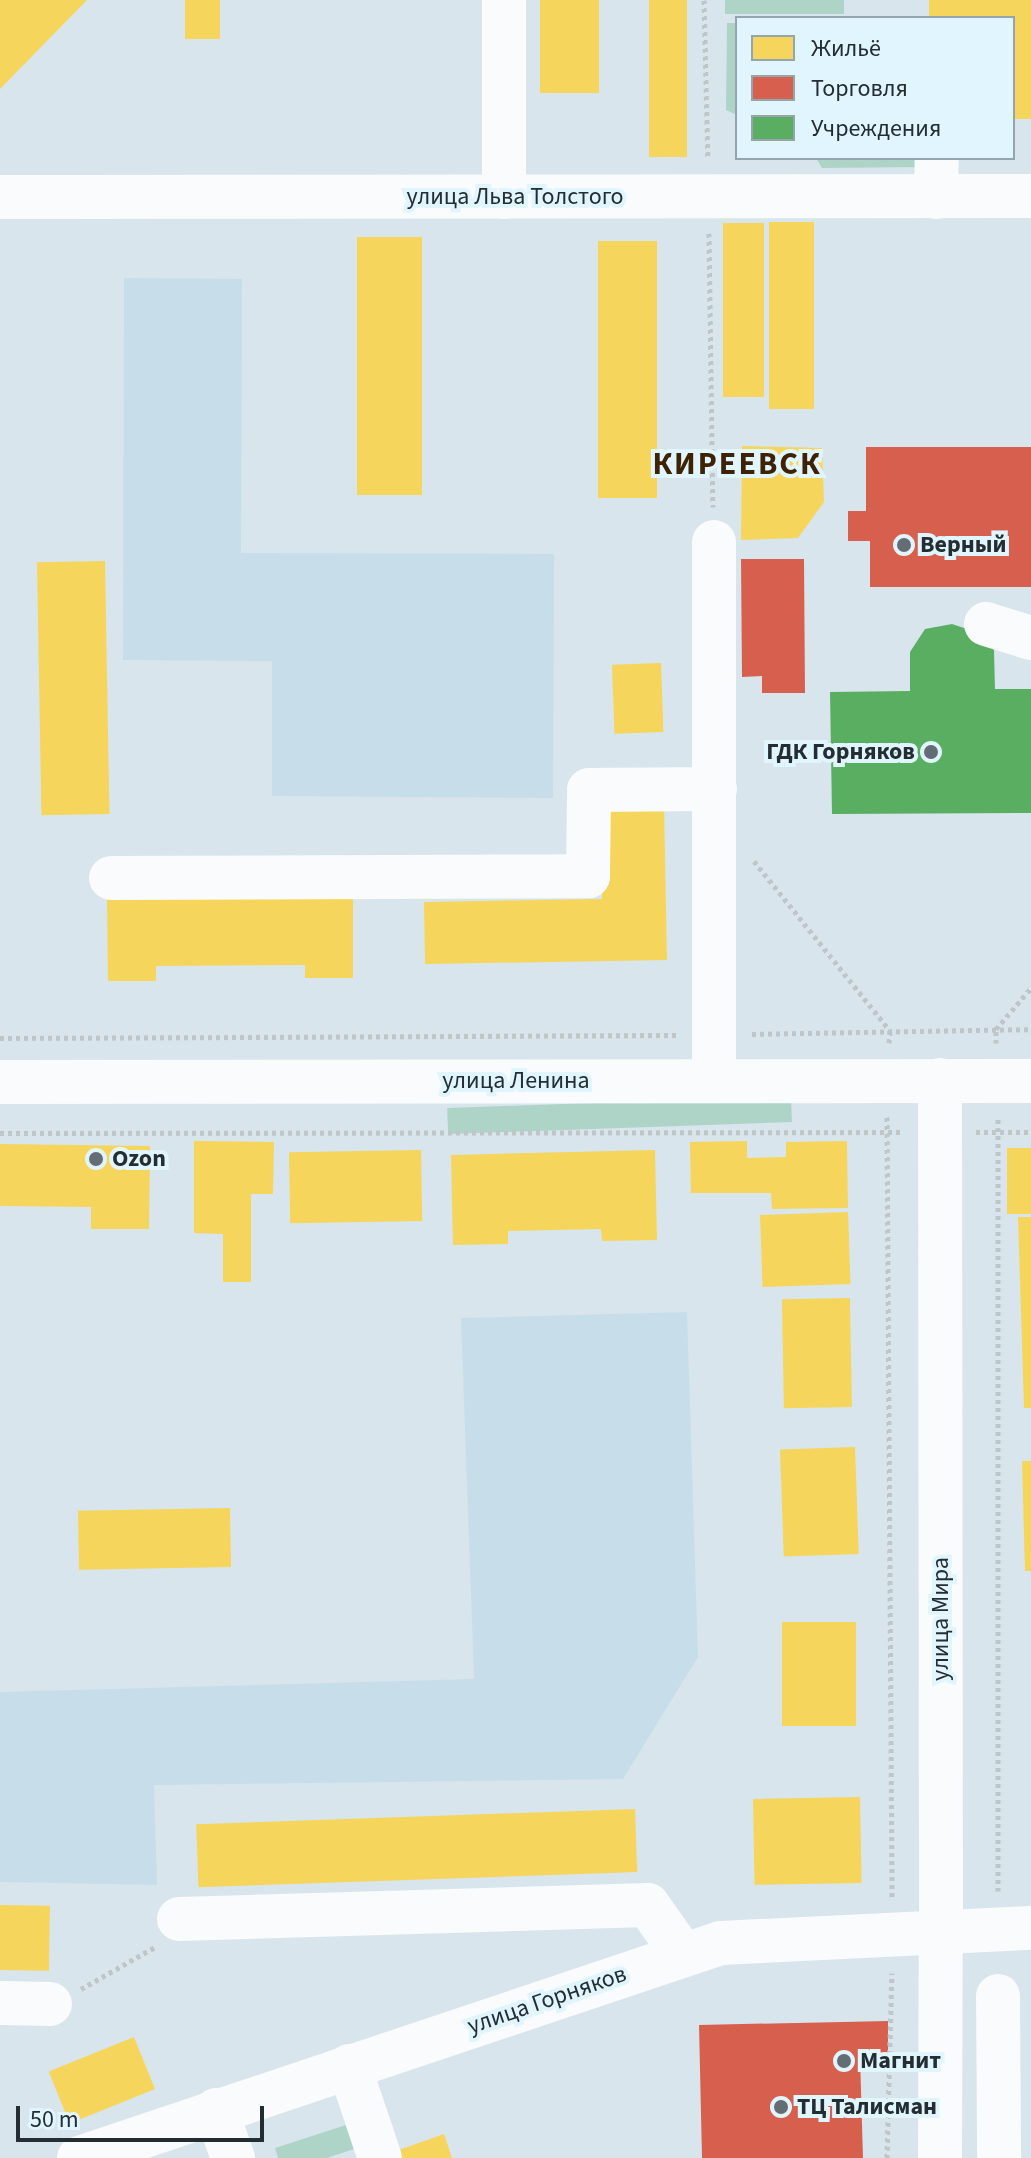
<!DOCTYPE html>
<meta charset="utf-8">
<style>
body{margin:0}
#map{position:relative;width:1031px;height:2158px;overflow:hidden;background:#d8e5ec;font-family:"Source Sans 3",sans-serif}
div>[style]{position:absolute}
.built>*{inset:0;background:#c7deea}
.green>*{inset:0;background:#aed4c8;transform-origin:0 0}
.homes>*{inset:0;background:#f6d55c;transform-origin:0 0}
.shops>*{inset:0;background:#d6604d}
.public>*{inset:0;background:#5aae61}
.path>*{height:5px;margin-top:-2.5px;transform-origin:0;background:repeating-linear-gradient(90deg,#c0c5c8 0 4px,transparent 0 8px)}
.minor>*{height:44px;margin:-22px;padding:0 22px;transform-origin:22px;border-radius:22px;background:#f9fbfc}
.major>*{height:44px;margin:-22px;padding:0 22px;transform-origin:22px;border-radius:22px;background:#f9fbfc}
.dots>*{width:22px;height:22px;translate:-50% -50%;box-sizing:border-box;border:4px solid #e1f5ff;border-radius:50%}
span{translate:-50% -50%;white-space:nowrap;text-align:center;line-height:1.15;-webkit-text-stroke:8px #e1f5ff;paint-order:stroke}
.street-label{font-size:24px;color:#242d32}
.poi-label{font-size:24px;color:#242d32;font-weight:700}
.left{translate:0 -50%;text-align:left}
.right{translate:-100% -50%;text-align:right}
.district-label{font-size:32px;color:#3e2204;font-weight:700;letter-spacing:2px}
.legend{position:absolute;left:735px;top:16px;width:280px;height:144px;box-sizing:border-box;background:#e1f5ff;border:2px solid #95a5ad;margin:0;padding:10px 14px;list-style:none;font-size:24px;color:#242d32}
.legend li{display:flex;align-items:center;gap:16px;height:40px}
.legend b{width:40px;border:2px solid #95a5ad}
.scale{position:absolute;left:16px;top:2106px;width:248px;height:36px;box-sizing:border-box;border:4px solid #242d32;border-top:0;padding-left:10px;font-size:24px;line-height:28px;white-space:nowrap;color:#242d32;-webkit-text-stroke:6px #e1f5ff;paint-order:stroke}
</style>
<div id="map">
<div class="built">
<i style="clip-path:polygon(124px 278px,242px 279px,241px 553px,554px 554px,553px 798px,272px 796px,272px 661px,123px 660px)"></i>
<i style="clip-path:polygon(687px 1312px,698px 1657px,623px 1779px,154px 1785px,157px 1885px,0 1882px,0 1692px,474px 1679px,461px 1318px)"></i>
</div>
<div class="green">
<i style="left:725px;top:0;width:119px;height:14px"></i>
<i style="clip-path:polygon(727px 23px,737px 23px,737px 115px,726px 110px)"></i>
<i style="clip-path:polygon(816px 158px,924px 158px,924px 167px,822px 168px)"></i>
<i style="left:791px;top:1096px;width:26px;height:344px;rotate:88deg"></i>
<i style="clip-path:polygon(346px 2125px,354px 2149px,327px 2158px,278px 2158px,275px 2148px)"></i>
</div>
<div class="homes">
<i style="clip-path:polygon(0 0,87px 0,0 89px)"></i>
<i style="left:185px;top:0;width:35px;height:39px"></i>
<i style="left:540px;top:0;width:59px;height:93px"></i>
<i style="left:649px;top:0;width:38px;height:157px"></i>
<i style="clip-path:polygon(929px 0,1031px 0,1031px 119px,1013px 119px,1013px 18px,929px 18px)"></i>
<i style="left:814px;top:222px;width:187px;height:45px;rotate:90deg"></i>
<i style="left:723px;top:223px;width:41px;height:174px"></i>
<i style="left:357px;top:237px;width:65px;height:258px"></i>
<i style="left:598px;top:241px;width:59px;height:257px"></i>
<i style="clip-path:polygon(742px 446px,822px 448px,824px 502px,798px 538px,741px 540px)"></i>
<i style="left:105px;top:561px;width:253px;height:68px;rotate:89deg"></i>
<i style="left:661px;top:663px;width:69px;height:49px;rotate:88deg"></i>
<i style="clip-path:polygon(664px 805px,667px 960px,425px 964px,424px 902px,602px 899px,603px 807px)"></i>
<i style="clip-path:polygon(353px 896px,353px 978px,305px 978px,305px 965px,156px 966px,156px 981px,108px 981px,107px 898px)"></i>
<i style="clip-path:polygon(194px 1141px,274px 1142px,273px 1194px,251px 1194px,251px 1282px,223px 1282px,223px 1234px,194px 1233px)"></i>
<i style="clip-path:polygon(747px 1141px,747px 1158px,786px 1157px,786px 1142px,847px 1141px,848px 1208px,772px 1209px,771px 1193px,691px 1193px,690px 1142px)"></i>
<i style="clip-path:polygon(0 1144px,150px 1146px,149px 1229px,91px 1229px,91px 1207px,0 1206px)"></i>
<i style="left:1007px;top:1148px;width:24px;height:66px"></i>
<i style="left:421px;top:1150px;width:71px;height:132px;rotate:89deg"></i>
<i style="clip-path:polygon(655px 1150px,657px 1240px,602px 1241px,601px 1229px,508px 1231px,508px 1244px,453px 1245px,451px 1155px)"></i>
<i style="left:848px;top:1212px;width:72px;height:88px;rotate:88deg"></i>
<i style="clip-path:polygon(1018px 1217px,1031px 1217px,1031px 1408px,1024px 1408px)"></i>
<i style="left:850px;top:1298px;width:109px;height:68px;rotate:89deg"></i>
<i style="left:855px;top:1447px;width:107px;height:75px;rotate:88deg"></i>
<i style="clip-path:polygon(1022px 1461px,1031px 1461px,1031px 1571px,1025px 1571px)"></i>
<i style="left:230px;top:1508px;width:59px;height:152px;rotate:89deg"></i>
<i style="left:782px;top:1622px;width:74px;height:104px"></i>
<i style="left:860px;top:1797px;width:86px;height:107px;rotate:89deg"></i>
<i style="left:635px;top:1809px;width:63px;height:439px;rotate:88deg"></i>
<i style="left:0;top:1905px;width:50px;height:65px;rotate:1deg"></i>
<i style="left:134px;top:2037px;width:56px;height:92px;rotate:68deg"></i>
<i style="clip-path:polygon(444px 2134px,452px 2158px,395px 2158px,393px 2152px)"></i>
</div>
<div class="shops">
<i style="clip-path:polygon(866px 447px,1031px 447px,1031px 587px,870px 587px,870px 541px,848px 541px,848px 511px,866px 511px)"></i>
<i style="clip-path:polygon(741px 559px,804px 559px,805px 693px,762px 693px,762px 676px,742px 677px)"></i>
<i style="clip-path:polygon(888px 2021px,888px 2056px,860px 2056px,863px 2158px,702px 2158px,699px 2025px)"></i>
</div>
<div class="public">
<i style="clip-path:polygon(952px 624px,979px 633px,994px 650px,995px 689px,1031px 689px,1031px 813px,832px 814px,830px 692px,910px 691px,910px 652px,925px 629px)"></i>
</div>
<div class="path">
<i style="left:704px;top:0;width:159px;rotate:88.6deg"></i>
<i style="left:709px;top:233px;width:274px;rotate:89.2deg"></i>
<i style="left:754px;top:861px;width:218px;rotate:51.3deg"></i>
<i style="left:890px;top:1031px;width:12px;rotate:95deg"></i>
<i style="left:752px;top:1034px;width:279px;rotate:-1deg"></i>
<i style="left:0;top:1038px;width:678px;rotate:-0.25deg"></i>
<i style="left:996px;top:1043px;width:14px;rotate:-90deg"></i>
<i style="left:996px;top:1029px;width:54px;rotate:-49.5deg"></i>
<i style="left:887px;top:1117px;width:782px;rotate:89.63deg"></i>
<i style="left:976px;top:1132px;width:55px"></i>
<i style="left:0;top:1133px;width:902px;rotate:-0.06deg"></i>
<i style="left:998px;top:1891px;width:774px;rotate:-90deg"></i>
<i style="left:81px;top:1989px;width:85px;rotate:-29.6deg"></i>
<i style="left:887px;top:2158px;width:185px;rotate:-88.5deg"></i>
</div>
<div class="minor">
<i style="left:0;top:197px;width:1031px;rotate:-0.06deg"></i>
<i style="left:504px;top:197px;width:197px;rotate:-90deg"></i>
<i style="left:936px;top:197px;width:39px;rotate:-89deg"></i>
<i style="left:714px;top:542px;width:539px;rotate:90deg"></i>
<i style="left:986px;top:624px;width:47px;rotate:17.3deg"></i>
<i style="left:111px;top:878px;width:477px;rotate:-0.2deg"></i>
<i style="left:588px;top:876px;width:86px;rotate:-89.3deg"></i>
<i style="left:589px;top:790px;width:126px;rotate:-0.5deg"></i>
<i style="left:940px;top:1080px;width:847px;rotate:89.93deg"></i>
<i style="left:0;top:1082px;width:1031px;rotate:-0.06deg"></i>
<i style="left:179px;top:1919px;width:469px;rotate:-1.7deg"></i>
<i style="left:648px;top:1905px;width:61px;rotate:55deg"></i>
<i style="left:998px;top:1996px;width:162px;rotate:89.6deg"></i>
<i style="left:0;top:2003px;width:50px;rotate:1.1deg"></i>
<i style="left:349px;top:2066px;width:97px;rotate:71.4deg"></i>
<i style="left:216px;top:2110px;width:51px;rotate:70.5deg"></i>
</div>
<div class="major">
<i style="left:79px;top:2158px;width:677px;rotate:-18.52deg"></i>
<i style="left:721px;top:1943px;width:310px;rotate:-2.8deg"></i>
<i style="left:940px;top:2158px;width:231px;rotate:-89.8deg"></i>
</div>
<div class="dots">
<i style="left:904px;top:545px;background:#636d73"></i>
<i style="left:931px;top:752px;background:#636d73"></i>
<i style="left:96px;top:1159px;background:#636d73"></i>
<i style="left:844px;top:2061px;background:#636d73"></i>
<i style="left:781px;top:2107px;background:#636d73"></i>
</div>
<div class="street-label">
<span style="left:515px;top:197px">улица Льва Толстого</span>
<span style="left:516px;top:1081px">улица Ленина</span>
<span style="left:941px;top:1619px;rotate:-90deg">улица Мира</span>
<span style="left:547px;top:2000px;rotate:-19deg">улица Горняков</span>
</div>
<div class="poi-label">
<span class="left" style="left:920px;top:545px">Верный</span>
<span class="right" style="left:915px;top:752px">ГДК Горняков</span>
<span class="left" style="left:112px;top:1159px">Ozon</span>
<span class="left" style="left:860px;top:2061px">Магнит</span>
<span class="left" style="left:797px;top:2107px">ТЦ Талисман</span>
</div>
<div class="district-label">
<span style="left:737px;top:464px">КИРЕЕВСК</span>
</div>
<ul class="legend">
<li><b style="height:22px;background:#f6d55c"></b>Жильё</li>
<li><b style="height:22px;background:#d6604d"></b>Торговля</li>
<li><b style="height:22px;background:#5aae61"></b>Учреждения</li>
</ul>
<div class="scale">50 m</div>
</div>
